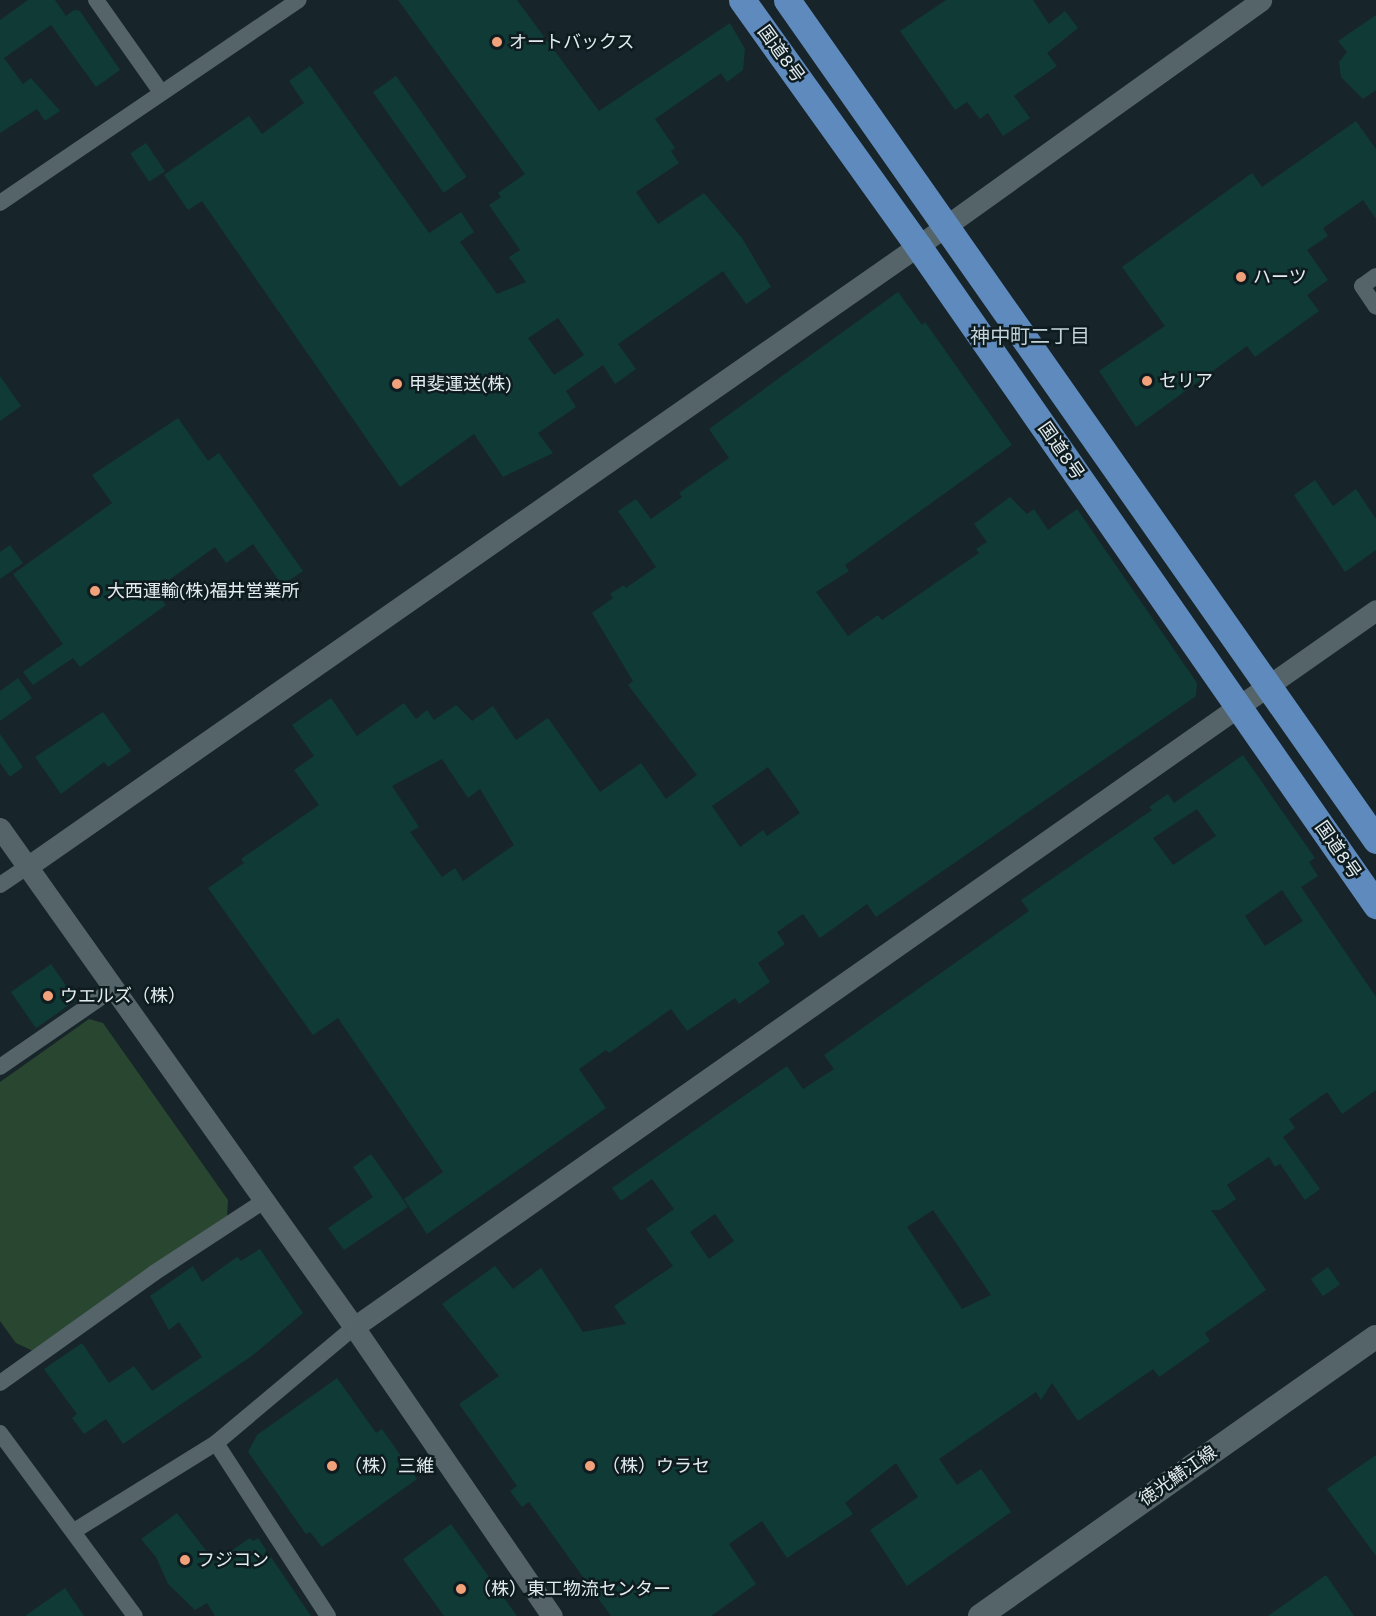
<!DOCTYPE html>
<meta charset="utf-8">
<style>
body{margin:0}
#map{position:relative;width:1376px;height:1616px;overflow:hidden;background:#17252a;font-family:"Work Sans","Noto Sans JP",sans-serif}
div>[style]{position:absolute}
.green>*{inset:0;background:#294730}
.building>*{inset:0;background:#103a36;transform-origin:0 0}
.minor>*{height:16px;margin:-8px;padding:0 8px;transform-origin:8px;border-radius:8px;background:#546469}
.tertiary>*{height:21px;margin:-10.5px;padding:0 10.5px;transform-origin:10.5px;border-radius:10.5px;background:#546469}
.secondary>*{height:24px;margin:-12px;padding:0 12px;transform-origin:12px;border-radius:12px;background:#546469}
.trunk>*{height:27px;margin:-13.5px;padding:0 13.5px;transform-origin:13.5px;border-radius:13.5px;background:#5f8abd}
.dots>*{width:16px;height:16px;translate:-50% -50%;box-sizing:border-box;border:3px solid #0e1c20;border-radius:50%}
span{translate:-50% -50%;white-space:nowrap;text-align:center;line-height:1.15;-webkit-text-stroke:5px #0e1c20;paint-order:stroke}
.poi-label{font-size:18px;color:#e2ebee}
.left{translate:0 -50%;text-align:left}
.street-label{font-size:18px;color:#e2ebee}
.neighbourhood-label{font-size:20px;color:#c2d3da}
</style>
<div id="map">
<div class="green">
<i style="clip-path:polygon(89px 1019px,103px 1023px,228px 1200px,227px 1216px,33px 1351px,16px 1343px,0 1321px,0 1082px)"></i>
</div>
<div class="building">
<i style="clip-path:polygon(28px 0,55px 0,66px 16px,74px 10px,80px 11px,120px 70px,96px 87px,51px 25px,4px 58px,23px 84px,31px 78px,60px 111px,45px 121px,37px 109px,0 133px,0 20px)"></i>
<i style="clip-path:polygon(evenodd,398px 0,517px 0,599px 111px,730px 23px,745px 49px,743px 70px,727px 82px,721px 73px,655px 119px,675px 148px,671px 151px,679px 163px,636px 192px,658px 224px,704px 193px,742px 238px,771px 287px,746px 304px,723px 271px,618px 344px,636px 369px,615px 384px,603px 365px,566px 391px,576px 407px,538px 433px,553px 453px,503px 477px,474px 434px,400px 487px,202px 201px,188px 210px,164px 175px,249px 116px,262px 134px,304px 103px,289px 81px,310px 66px,429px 233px,461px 212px,474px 232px,460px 242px,497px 294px,526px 282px,509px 257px,520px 250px,489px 205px,501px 197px,498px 193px,525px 174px,398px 0,558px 318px,584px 355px,554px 375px,528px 338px,558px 318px)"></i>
<i style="clip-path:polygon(946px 0,1033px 0,1049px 24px,1065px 11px,1078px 28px,1047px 53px,1057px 66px,1014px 96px,1030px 118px,1003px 136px,988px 113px,980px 119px,967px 102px,955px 110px,900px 31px)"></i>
<i style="clip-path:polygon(1376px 15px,1376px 90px,1363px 99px,1341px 77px,1339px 62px,1347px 52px,1338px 41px)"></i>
<i style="left:396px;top:76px;width:123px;height:28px;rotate:55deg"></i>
<i style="clip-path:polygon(1356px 121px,1376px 149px,1376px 219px,1363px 200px,1323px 228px,1328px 236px,1307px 250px,1328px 280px,1307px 295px,1319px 311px,1255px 357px,1247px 346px,1136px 427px,1099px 371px,1165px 326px,1122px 267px,1252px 173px,1262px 187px)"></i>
<i style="left:146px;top:143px;width:34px;height:19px;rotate:56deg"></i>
<i style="clip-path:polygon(evenodd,898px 292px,922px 325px,925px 322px,1012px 445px,845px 565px,849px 571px,816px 592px,848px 636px,878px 615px,882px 620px,979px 553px,976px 549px,987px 542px,974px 524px,1010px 497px,1027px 514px,1034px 509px,1048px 530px,1077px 509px,1197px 683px,1196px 696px,876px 917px,867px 904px,820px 938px,803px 914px,777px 932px,785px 944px,758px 963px,770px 982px,739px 1004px,735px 998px,687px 1031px,671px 1009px,609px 1053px,606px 1050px,579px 1069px,606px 1108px,427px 1234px,404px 1199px,443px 1172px,338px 1018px,313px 1035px,208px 888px,244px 863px,241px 859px,319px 805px,294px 770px,314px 756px,292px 725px,331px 698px,357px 736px,404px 703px,416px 719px,427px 710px,434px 720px,456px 705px,472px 721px,493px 706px,516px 740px,548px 718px,600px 792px,641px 763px,666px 799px,697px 775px,628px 685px,633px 681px,592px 613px,613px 598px,610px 594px,624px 585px,626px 588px,656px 567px,618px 511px,636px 499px,651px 519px,682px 497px,679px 493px,729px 458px,709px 429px,898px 292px,442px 759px,468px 798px,480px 789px,514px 845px,463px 881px,455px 868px,442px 877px,410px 832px,419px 827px,392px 786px,442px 759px,898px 292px,768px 767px,800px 813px,767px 836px,763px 830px,740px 847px,712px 806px,768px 767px)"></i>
<i style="clip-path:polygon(0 376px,21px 406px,0 421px)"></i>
<i style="clip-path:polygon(178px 418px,208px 461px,219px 453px,303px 571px,282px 585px,253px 544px,226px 563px,215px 547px,155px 590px,166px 605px,80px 667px,73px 658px,33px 685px,23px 672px,63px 644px,13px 574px,112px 503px,92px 475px)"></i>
<i style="clip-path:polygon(1315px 480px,1333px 506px,1356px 489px,1376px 519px,1376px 550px,1345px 572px,1294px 495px)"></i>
<i style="clip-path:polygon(10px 545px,23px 563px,0 579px,0 552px)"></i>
<i style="clip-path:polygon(18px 678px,32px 698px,0 721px,0 691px)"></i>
<i style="clip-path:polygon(103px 712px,131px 751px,108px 767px,104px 762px,61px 794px,35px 757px)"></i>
<i style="clip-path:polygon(0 734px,23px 767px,10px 777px,0 763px)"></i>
<i style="clip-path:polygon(evenodd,1243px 755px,1315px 858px,1309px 862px,1318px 876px,1301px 887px,1376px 997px,1376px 1090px,1342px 1114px,1327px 1092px,1289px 1119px,1295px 1128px,1283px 1137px,1320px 1189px,1305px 1200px,1280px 1164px,1275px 1167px,1269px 1157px,1227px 1185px,1236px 1199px,1220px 1210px,1211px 1210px,1266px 1290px,1205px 1333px,1210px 1341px,1159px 1377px,1153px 1369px,1078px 1421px,1052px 1383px,1041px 1400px,1036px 1392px,939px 1459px,957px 1485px,981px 1469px,1011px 1512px,907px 1586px,870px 1530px,918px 1497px,896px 1463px,845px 1503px,853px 1514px,787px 1558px,762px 1521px,729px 1544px,756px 1584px,711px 1616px,611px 1616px,529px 1502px,522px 1507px,510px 1491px,517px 1486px,459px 1404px,499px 1376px,442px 1304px,495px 1266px,513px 1289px,541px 1268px,583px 1332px,626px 1324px,614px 1306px,673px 1266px,646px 1229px,674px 1209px,652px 1179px,621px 1201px,612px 1188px,787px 1066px,803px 1089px,834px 1069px,824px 1055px,1029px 911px,1021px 900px,1152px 810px,1149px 807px,1168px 794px,1174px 803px,1243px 755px,1197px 809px,1216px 836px,1173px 865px,1153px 838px,1197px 809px,1243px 755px,1282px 890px,1303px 921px,1265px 946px,1245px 916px,1282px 890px,1243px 755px,933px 1210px,956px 1243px,991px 1295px,962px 1309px,907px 1227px,933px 1210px,1243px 755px,715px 1214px,734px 1241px,709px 1259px,690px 1232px,715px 1214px)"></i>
<i style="left:51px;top:964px;width:44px;height:49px;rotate:55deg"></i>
<i style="clip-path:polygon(371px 1154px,408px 1207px,344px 1250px,328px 1228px,373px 1197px,353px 1167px)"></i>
<i style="clip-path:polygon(260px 1249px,303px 1313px,253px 1355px,123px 1444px,106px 1419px,84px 1434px,72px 1418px,77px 1414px,44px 1369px,82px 1343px,109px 1383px,134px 1366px,152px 1391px,202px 1357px,179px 1322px,169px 1330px,150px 1296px,193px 1266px,202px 1282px,237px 1257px,241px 1261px)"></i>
<i style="left:1328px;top:1267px;width:21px;height:21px;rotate:55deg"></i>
<i style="clip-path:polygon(337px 1378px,376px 1433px,382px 1429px,417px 1479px,322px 1547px,310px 1532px,306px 1534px,248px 1452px,257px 1435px)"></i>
<i style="clip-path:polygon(1376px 1455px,1376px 1556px,1327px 1489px)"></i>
<i style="clip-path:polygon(177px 1513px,215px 1562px,250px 1538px,253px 1541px,258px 1538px,311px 1616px,215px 1616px,207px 1603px,195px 1610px,168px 1584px,156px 1557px,141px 1539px)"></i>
<i style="clip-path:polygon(451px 1524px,517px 1616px,444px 1616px,403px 1559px)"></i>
<i style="clip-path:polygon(1326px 1575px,1354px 1616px,1268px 1616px)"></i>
<i style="clip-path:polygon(65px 1588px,84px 1616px,25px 1616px)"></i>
</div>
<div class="minor">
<i style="left:96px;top:0;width:113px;rotate:54.8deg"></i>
<i style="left:0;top:203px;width:361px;rotate:-34.2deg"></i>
<i style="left:1376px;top:276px;width:17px;rotate:144deg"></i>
<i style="left:1362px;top:286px;width:25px;rotate:56deg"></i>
<i style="left:0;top:885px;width:32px;rotate:-34deg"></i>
<i style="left:0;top:1067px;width:137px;rotate:-34.6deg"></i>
<i style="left:0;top:1383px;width:189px;rotate:-35.5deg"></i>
<i style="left:154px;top:1273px;width:131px;rotate:-33.2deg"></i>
<i style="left:0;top:1433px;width:227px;rotate:53.6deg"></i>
<i style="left:216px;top:1443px;width:206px;rotate:57.1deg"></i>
<i style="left:74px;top:1531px;width:167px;rotate:-31.8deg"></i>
<i style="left:216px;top:1443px;width:180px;rotate:-40deg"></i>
</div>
<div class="tertiary">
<i style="left:0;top:828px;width:612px;rotate:54.65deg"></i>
<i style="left:354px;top:1327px;width:350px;rotate:55.6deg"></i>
<i style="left:27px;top:867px;width:1086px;rotate:-34.88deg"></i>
<i style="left:918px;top:246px;width:422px;rotate:-35.6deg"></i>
<i style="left:354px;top:1327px;width:1248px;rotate:-35.05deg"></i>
</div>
<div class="secondary">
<i style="left:980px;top:1616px;width:484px;rotate:-35.2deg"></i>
</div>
<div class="trunk">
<i style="left:742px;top:0;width:302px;rotate:54.4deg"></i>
<i style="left:918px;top:246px;width:803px;rotate:55.2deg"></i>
<i style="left:787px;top:0;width:1026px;rotate:54.96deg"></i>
</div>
<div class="dots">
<i style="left:497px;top:42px;background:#f1a27b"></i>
<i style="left:1241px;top:277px;background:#f1a27b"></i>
<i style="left:1147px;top:381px;background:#f1a27b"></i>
<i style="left:397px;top:384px;background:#f1a27b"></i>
<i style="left:95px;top:591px;background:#f1a27b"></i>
<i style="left:48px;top:996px;background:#f1a27b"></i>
<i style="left:332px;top:1466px;background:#f1a27b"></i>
<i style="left:590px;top:1466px;background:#f1a27b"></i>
<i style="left:185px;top:1560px;background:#f1a27b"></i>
<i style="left:461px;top:1589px;background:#f1a27b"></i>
</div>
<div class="poi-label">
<span class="left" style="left:509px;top:42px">オートバックス</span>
<span class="left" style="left:1253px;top:277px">ハーツ</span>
<span class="left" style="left:1159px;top:381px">セリア</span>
<span class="left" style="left:409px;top:384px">甲斐運送(株)</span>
<span class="left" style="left:107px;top:591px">大西運輸(株)福井営業所</span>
<span class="left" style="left:60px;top:996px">ウエルズ（株）</span>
<span class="left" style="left:344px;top:1466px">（株）三維</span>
<span class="left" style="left:602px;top:1466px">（株）ウラセ</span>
<span class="left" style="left:197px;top:1560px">フジコン</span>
<span class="left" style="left:473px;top:1589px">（株）東工物流センター</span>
</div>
<div class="street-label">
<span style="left:781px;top:54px;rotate:54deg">国道8号</span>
<span style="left:1061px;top:451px;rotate:55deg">国道8号</span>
<span style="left:1338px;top:850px;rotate:55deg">国道8号</span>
<span style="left:1178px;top:1476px;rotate:-35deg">徳光鯖江線</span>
</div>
<div class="neighbourhood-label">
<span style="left:1030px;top:336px">神中町二丁目</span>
</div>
</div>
